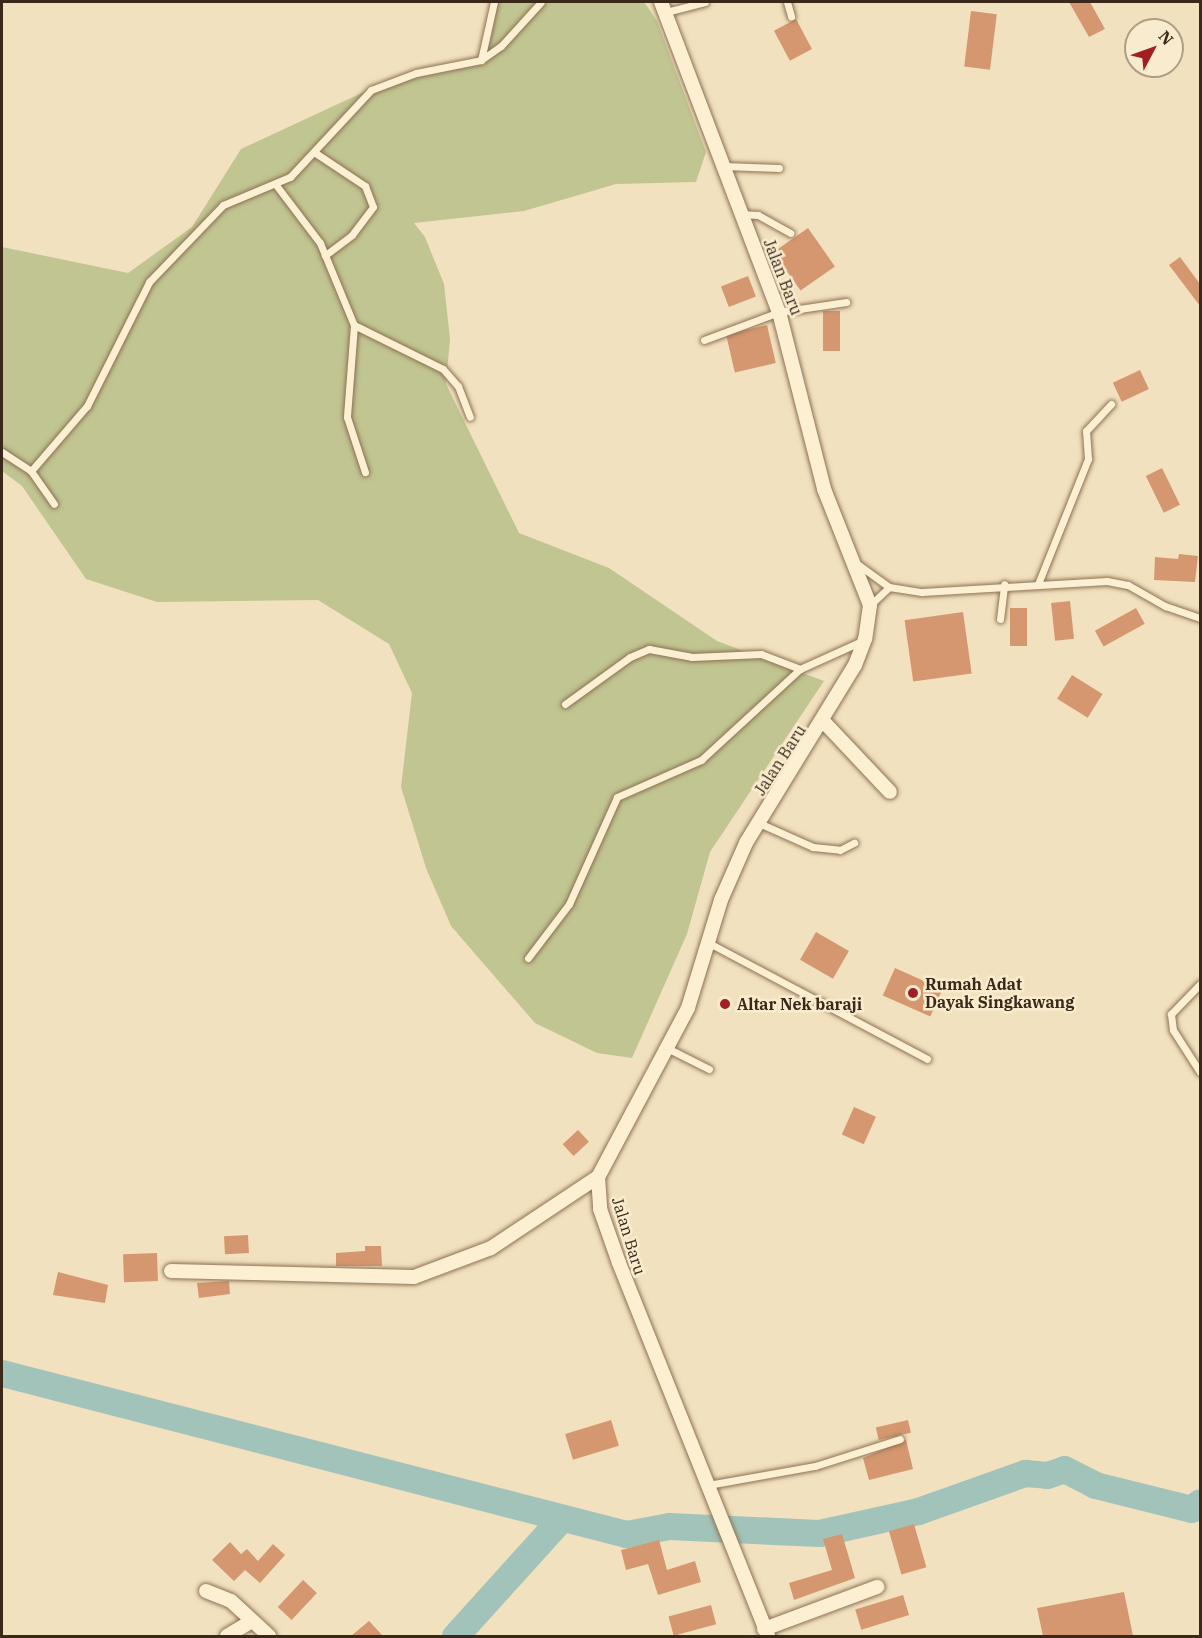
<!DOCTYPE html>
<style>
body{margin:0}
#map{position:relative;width:1202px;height:1638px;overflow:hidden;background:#f2e1be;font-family:"IBM Plex Serif",serif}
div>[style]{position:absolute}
.cemetery>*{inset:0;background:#c0c591}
.river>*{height:27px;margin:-13.5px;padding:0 13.5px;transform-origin:13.5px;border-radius:13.5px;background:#a2c3b9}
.building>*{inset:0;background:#d5976f;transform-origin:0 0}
.roads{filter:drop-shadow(0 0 2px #8d7155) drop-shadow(0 0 2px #8d7155)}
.service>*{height:7px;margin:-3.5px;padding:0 3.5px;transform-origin:3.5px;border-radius:3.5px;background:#fcefd2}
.minor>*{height:14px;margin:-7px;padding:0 7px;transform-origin:7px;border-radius:7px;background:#fcefd2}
.dots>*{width:16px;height:16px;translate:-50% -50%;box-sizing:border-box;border:3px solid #f9ecce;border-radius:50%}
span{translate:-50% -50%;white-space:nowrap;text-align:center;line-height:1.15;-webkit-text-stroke:5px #f9ecce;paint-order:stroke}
.street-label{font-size:16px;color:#3a291b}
.poi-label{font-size:16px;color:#3a291b;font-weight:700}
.left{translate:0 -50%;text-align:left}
.frame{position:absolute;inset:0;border:3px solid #3a291b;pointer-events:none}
.north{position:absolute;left:1124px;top:18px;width:60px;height:60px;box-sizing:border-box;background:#f9ecce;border:2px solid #ad9e86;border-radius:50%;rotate:49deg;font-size:16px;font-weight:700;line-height:24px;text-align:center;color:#3a291b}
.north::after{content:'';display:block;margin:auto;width:21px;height:27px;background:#a21e23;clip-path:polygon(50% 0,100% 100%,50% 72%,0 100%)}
</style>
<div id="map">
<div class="cemetery">
<i style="clip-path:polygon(496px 2px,644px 2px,657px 21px,706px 152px,696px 182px,616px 184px,524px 211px,414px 223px,425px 237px,444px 284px,450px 339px,446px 384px,519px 533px,609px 568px,717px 641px,824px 681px,710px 852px,687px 934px,632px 1058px,597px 1053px,535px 1023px,451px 926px,426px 868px,401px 787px,412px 693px,389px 644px,318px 600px,157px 602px,86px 579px,22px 486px,2px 471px,2px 247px,128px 273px,192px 227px,241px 149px,368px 90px,482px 62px)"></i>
</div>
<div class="river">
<i style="left:2px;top:1373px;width:644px;rotate:14.47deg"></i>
<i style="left:626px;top:1534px;width:44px;rotate:-10.5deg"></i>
<i style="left:669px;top:1526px;width:150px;rotate:2.7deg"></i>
<i style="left:819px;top:1533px;width:101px;rotate:-12.5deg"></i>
<i style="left:918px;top:1511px;width:114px;rotate:-19.6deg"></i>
<i style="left:1025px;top:1473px;width:22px;rotate:5deg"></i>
<i style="left:1047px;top:1475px;width:18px;rotate:-19deg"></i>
<i style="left:1064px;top:1469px;width:35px;rotate:27deg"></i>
<i style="left:1095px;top:1485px;width:99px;rotate:14deg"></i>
<i style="left:1191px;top:1509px;width:11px;rotate:-38deg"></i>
<i style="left:455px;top:1636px;width:154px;rotate:-47.9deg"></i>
</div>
<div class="building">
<i style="clip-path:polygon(1069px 2px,1090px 2px,1105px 29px,1089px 37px)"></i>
<i style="left:971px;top:11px;width:26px;height:56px;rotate:7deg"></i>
<i style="left:796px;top:19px;width:34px;height:25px;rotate:62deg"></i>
<i style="left:808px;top:228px;width:47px;height:42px;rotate:55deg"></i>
<i style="clip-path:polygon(1180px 257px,1200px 284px,1200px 306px,1169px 265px)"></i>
<i style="left:748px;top:276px;width:22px;height:29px;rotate:69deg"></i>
<i style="left:823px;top:311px;width:17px;height:40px"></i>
<i style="left:767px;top:325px;width:39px;height:42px;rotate:77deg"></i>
<i style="left:1140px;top:370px;width:21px;height:30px;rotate:65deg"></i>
<i style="left:1162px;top:468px;width:41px;height:18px;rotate:64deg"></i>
<i style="clip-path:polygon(1179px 554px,1198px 556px,1195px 582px,1154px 580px,1155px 557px,1178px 559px)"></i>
<i style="left:1070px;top:601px;width:38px;height:19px;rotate:84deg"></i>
<i style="left:1010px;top:608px;width:17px;height:38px"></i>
<i style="left:1136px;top:608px;width:18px;height:47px;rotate:61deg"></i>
<i style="left:963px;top:612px;width:62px;height:59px;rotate:82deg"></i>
<i style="left:1072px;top:675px;width:36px;height:28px;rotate:32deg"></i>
<i style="left:816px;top:932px;width:38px;height:32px;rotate:30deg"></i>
<i style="left:895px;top:968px;width:52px;height:30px;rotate:24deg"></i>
<i style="left:854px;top:1107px;width:24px;height:30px;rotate:24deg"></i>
<i style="left:578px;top:1130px;width:16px;height:21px;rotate:47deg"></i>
<i style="left:248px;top:1235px;width:18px;height:24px;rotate:87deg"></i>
<i style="clip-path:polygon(365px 1246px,381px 1246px,382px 1266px,336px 1266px,336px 1253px,365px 1251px)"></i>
<i style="left:157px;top:1253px;width:28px;height:34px;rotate:88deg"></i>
<i style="clip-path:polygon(58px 1272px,108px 1285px,105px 1303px,53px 1295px)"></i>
<i style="clip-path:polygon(229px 1281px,230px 1294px,199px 1298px,197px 1283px)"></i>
<i style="left:611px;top:1420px;width:27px;height:48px;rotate:73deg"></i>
<i style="left:908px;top:1420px;width:13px;height:33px;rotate:77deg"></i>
<i style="clip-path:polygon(906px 1440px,913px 1469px,869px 1480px,863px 1458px)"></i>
<i style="left:914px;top:1524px;width:45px;height:26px;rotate:74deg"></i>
<i style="clip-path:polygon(842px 1534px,855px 1578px,794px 1600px,789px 1583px,832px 1570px,823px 1539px)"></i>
<i style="clip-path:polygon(659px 1540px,667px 1570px,695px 1561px,701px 1582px,658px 1595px,648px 1564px,626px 1570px,621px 1550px)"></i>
<i style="clip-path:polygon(230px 1542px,241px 1554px,247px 1549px,258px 1561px,273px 1544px,285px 1555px,260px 1583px,245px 1570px,234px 1581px,212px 1560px)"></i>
<i style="left:303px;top:1580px;width:19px;height:37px;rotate:43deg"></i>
<i style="clip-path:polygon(1124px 1592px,1133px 1636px,1043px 1636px,1037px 1608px)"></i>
<i style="left:903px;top:1595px;width:21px;height:50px;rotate:73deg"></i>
<i style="left:711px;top:1605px;width:20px;height:44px;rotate:75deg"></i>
<i style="clip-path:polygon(369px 1621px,383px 1636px,351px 1636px)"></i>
</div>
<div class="roads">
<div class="service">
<i style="left:787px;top:2px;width:15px;rotate:74deg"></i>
<i style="left:666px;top:12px;width:40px;rotate:-14.4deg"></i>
<i style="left:481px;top:60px;width:24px;rotate:-35deg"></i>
<i style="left:501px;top:46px;width:59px;rotate:-47.7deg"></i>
<i style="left:317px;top:154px;width:58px;rotate:33.7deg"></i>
<i style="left:365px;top:186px;width:22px;rotate:69deg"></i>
<i style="left:373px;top:207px;width:35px;rotate:127deg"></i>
<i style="left:352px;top:235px;width:34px;rotate:143deg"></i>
<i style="left:723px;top:166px;width:56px;rotate:2deg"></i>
<i style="left:276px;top:185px;width:73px;rotate:52.8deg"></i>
<i style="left:320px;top:243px;width:89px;rotate:67.5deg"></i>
<i style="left:354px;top:325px;width:99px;rotate:26.3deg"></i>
<i style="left:443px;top:369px;width:23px;rotate:49deg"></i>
<i style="left:458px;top:386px;width:33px;rotate:69deg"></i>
<i style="left:741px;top:214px;width:17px;rotate:3deg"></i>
<i style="left:758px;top:215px;width:37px;rotate:29deg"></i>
<i style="left:354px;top:325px;width:92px;rotate:94.4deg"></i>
<i style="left:347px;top:417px;width:58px;rotate:71.9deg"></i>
<i style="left:704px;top:340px;width:80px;rotate:-20.5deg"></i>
<i style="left:779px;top:312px;width:68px;rotate:-8.5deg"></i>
<i style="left:2px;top:452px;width:35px;rotate:33deg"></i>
<i style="left:31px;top:471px;width:40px;rotate:55.1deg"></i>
<i style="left:31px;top:471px;width:86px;rotate:-49.3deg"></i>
<i style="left:87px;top:406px;width:139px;rotate:-63.4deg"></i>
<i style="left:149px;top:282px;width:107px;rotate:-46.1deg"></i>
<i style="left:223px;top:205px;width:73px;rotate:-22.7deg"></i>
<i style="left:290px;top:177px;width:119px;rotate:-47deg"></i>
<i style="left:371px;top:90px;width:48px;rotate:-20.7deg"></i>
<i style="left:416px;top:73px;width:66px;rotate:-11.3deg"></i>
<i style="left:481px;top:60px;width:59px;rotate:-77.4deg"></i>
<i style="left:856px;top:563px;width:41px;rotate:36deg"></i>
<i style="left:1038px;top:584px;width:135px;rotate:-68.2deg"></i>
<i style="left:1088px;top:459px;width:28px;rotate:-94deg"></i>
<i style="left:1086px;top:431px;width:37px;rotate:-47deg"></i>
<i style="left:870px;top:605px;width:26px;rotate:-43deg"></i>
<i style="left:889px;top:587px;width:33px;rotate:9deg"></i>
<i style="left:922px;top:592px;width:185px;rotate:-3.4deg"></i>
<i style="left:1107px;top:581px;width:21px;rotate:11deg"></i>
<i style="left:1128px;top:585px;width:43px;rotate:29.6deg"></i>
<i style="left:1165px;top:606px;width:37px;rotate:19deg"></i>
<i style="left:1000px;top:619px;width:35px;rotate:-83deg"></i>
<i style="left:565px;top:704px;width:80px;rotate:-35.9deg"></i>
<i style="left:630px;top:657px;width:21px;rotate:-23deg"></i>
<i style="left:649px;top:649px;width:44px;rotate:10.5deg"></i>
<i style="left:692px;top:657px;width:69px;rotate:-2.5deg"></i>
<i style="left:761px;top:654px;width:42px;rotate:21deg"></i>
<i style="left:759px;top:823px;width:59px;rotate:24deg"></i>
<i style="left:813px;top:847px;width:27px;rotate:6deg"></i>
<i style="left:840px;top:850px;width:16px;rotate:-27deg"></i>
<i style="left:709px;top:943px;width:247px;rotate:28deg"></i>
<i style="left:528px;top:958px;width:68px;rotate:-52.8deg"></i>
<i style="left:569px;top:904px;width:117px;rotate:-65.8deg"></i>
<i style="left:617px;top:797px;width:92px;rotate:-23.8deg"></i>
<i style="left:701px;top:760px;width:134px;rotate:-42.6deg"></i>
<i style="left:800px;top:669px;width:68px;rotate:-24.3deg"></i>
<i style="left:1200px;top:984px;width:42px;rotate:134deg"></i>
<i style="left:1171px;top:1014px;width:16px;rotate:83deg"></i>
<i style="left:1173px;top:1030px;width:50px;rotate:57.3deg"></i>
<i style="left:667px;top:1048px;width:47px;rotate:26.6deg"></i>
<i style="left:708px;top:1485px;width:109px;rotate:-10.1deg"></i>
<i style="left:815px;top:1466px;width:89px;rotate:-17.6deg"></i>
</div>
<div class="minor">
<i style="left:661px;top:2px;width:332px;rotate:69.2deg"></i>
<i style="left:779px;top:312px;width:183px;rotate:75.7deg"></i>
<i style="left:824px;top:489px;width:125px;rotate:68.4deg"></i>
<i style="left:870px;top:605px;width:34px;rotate:98deg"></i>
<i style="left:865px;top:639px;width:28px;rotate:111deg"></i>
<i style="left:855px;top:665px;width:209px;rotate:121.5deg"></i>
<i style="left:746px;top:843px;width:62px;rotate:113.7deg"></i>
<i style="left:721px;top:900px;width:113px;rotate:107deg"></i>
<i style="left:688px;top:1008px;width:191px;rotate:118deg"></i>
<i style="left:598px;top:1177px;width:32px;rotate:86deg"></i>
<i style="left:600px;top:1209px;width:57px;rotate:70.6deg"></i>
<i style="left:619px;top:1263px;width:402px;rotate:68.2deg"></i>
<i style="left:824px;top:722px;width:96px;rotate:46.7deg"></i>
<i style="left:171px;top:1271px;width:243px;rotate:1.4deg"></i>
<i style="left:414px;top:1277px;width:82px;rotate:-20.6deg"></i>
<i style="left:491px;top:1248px;width:128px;rotate:-33.6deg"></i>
<i style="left:206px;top:1591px;width:27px;rotate:22deg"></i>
<i style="left:231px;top:1601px;width:52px;rotate:42.6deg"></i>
<i style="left:764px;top:1629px;width:121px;rotate:-20.4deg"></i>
<i style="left:227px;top:1636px;width:29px;rotate:-31deg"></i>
</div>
</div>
<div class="dots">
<i style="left:913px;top:993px;background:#a21e23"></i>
<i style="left:725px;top:1004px;background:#a21e23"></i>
</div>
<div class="street-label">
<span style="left:783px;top:277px;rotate:69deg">Jalan Baru</span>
<span style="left:780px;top:760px;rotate:-57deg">Jalan Baru</span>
<span style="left:629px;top:1236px;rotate:73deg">Jalan Baru</span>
</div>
<div class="poi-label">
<span class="left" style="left:925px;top:993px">Rumah Adat<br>Dayak Singkawang</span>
<span class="left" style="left:737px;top:1004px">Altar Nek baraji</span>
</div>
<div class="frame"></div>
<div class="north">N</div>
</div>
